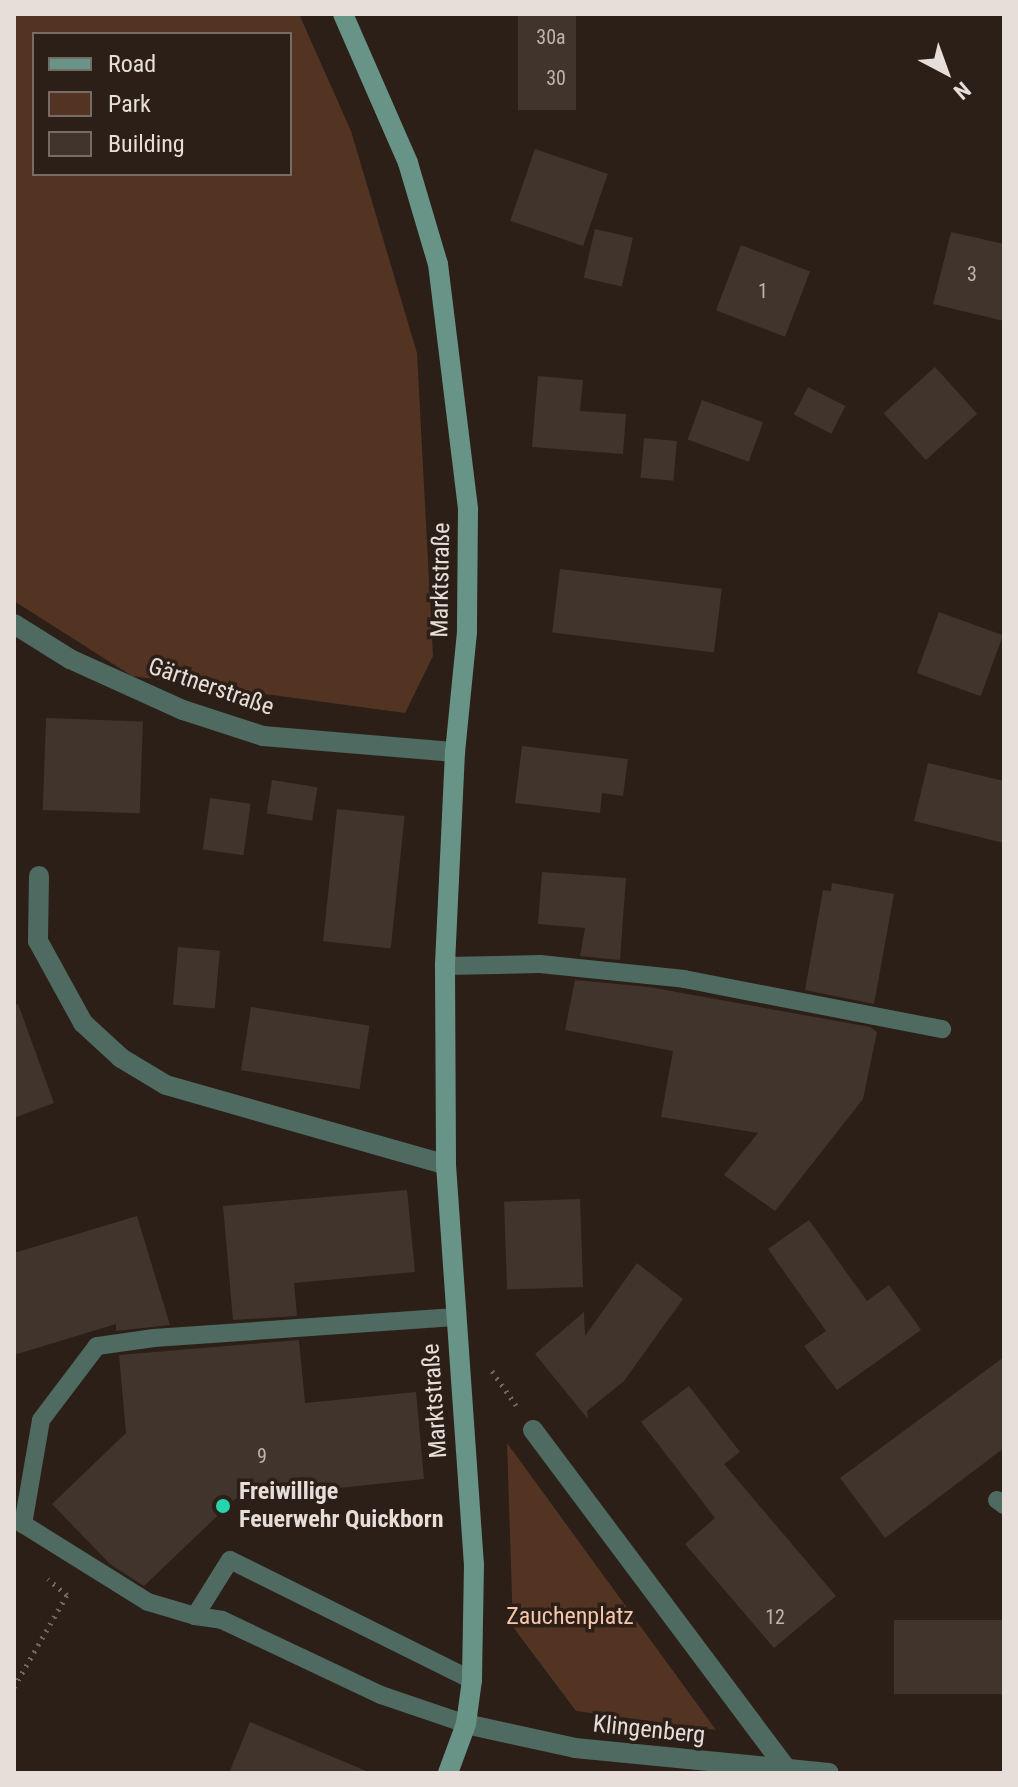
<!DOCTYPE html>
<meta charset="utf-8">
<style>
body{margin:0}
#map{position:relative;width:1018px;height:1787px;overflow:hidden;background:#2b1f18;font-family:"Roboto Condensed",sans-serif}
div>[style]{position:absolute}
.green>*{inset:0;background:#533422}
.building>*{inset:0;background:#41342d;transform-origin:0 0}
.path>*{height:5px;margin-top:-2.5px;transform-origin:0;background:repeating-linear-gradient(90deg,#716660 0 2px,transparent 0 8px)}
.service>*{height:18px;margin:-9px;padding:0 9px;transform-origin:9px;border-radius:9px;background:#4f6a61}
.minor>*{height:20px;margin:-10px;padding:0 10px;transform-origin:10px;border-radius:10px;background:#4f6a61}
.secondary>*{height:20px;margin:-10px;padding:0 10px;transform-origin:10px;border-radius:10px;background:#679486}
.dots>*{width:22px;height:22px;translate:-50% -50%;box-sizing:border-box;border:4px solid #2b1f18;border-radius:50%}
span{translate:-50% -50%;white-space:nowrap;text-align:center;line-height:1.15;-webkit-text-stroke:7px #2b1f18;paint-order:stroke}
.number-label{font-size:20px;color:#beb4ae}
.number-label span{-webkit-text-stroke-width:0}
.street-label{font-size:24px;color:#e7ded9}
.poi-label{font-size:24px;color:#e7ded9;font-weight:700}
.left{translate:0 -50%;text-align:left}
.park-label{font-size:24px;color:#f5c6ac}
.frame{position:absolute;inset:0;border:16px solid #e7ded9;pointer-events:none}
.legend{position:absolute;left:32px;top:32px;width:260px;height:144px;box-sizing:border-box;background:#2b1f18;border:2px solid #766b65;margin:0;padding:10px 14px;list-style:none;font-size:24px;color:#e7ded9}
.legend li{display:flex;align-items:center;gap:16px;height:40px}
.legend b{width:40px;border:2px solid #766b65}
.north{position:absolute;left:906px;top:32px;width:80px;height:80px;-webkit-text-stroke:6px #2b1f18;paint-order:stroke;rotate:139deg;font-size:22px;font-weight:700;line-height:32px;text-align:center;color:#e7ded9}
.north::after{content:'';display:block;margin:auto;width:28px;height:36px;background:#e7ded9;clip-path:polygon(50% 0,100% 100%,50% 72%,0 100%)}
</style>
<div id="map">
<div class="green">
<i style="clip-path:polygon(evenodd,14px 14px,299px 14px,351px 131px,417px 353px,433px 656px,405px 713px,132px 676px,14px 601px,14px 14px,34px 34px,290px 34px,290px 174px,34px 174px,34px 34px)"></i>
<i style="clip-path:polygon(507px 1443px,716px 1730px,576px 1711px,513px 1627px)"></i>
</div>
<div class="building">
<i style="left:518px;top:14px;width:58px;height:96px"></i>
<i style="left:535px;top:149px;width:77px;height:76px;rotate:19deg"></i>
<i style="left:595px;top:229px;width:39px;height:50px;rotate:13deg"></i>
<i style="clip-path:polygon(951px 232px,1004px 244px,1004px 321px,933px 304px)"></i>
<i style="left:741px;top:245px;width:74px;height:70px;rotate:21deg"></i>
<i style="left:935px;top:367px;width:63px;height:69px;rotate:48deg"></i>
<i style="clip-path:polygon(538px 376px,583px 380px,580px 411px,626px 414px,623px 454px,532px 447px)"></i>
<i style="left:808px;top:387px;width:42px;height:31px;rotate:27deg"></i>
<i style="left:702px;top:400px;width:65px;height:42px;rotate:20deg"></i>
<i style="left:644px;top:438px;width:33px;height:40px;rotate:5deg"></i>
<i style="left:560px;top:569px;width:163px;height:64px;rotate:7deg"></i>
<i style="left:939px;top:612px;width:68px;height:65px;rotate:20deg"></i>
<i style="left:46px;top:718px;width:97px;height:92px;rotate:2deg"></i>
<i style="clip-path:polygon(522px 746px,628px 759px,623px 796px,602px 793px,600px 813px,515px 803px)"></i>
<i style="clip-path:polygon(928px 763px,1004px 781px,1004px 843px,914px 821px)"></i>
<i style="left:272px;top:780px;width:46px;height:34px;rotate:9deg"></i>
<i style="left:210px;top:798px;width:41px;height:52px;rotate:8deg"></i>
<i style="left:337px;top:809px;width:68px;height:133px;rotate:6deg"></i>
<i style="clip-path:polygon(542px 872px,626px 878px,620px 960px,580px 956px,585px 928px,538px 924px)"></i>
<i style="clip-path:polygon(832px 883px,894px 894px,874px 1004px,805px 990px,823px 890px,831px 891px)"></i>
<i style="left:178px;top:947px;width:42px;height:58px;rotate:5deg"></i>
<i style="clip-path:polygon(575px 980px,649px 987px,870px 1027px,877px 1032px,863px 1099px,775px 1211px,724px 1175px,758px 1133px,661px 1117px,673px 1051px,565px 1030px)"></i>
<i style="clip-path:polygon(18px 1004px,54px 1103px,14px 1118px,14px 1005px)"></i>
<i style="left:251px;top:1007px;width:120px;height:64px;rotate:9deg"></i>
<i style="clip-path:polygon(407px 1190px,415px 1272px,294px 1283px,297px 1316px,233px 1320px,223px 1206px)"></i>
<i style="left:580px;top:1199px;width:88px;height:76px;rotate:88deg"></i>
<i style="clip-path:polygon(137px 1216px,170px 1325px,116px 1331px,116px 1324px,14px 1355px,14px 1253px)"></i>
<i style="clip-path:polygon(809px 1220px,867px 1301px,889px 1285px,921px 1330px,837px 1390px,804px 1346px,826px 1331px,768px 1249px)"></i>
<i style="clip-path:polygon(637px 1263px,683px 1299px,624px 1381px,587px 1411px,588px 1419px,535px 1354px,584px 1312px,585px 1336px)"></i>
<i style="clip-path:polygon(299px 1340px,305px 1403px,416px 1392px,424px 1479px,235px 1499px,144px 1586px,110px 1564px,52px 1504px,126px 1433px,119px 1355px)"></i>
<i style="clip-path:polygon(1004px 1357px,1004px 1448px,885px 1538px,840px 1478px)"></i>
<i style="clip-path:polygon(689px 1386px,740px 1452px,724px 1464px,836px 1596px,774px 1648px,685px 1544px,715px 1518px,641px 1422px)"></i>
<i style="left:1004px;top:1620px;width:74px;height:110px;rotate:90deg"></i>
<i style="clip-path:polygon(250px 1722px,371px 1773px,229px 1773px)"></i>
</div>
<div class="path">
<i style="left:492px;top:1371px;width:42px;rotate:54.8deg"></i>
<i style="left:14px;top:1687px;width:106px;rotate:-60.1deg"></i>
<i style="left:67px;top:1595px;width:25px;rotate:-140deg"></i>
</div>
<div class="service">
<i style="left:445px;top:966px;width:95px;rotate:-1.2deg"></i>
<i style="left:540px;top:964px;width:145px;rotate:5.9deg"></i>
<i style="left:684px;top:979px;width:263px;rotate:11deg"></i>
<i style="left:455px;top:1317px;width:302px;rotate:176deg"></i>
<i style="left:154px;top:1338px;width:58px;rotate:172deg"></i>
<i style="left:97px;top:1346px;width:93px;rotate:127.1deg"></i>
<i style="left:41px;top:1420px;width:106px;rotate:99.8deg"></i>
<i style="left:23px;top:1524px;width:147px;rotate:32deg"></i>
<i style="left:148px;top:1602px;width:49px;rotate:16.6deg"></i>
<i style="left:195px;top:1616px;width:66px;rotate:-58deg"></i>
<i style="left:230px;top:1560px;width:270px;rotate:26.4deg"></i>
<i style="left:997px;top:1500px;width:9px;rotate:36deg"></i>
<i style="left:195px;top:1616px;width:27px;rotate:8deg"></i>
<i style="left:222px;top:1620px;width:176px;rotate:25.3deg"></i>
<i style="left:381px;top:1695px;width:90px;rotate:18.8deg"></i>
</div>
<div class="minor">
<i style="left:14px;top:624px;width:66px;rotate:32deg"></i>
<i style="left:70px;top:659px;width:124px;rotate:24.3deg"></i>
<i style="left:183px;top:710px;width:84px;rotate:18deg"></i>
<i style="left:263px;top:736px;width:193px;rotate:4.8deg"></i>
<i style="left:39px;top:876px;width:65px;rotate:90.9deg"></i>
<i style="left:38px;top:941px;width:94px;rotate:61.2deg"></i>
<i style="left:83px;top:1023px;width:52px;rotate:42.6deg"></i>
<i style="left:121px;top:1058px;width:52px;rotate:31deg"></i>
<i style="left:166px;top:1085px;width:291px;rotate:15.9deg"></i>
<i style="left:533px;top:1430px;width:426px;rotate:53.2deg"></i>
<i style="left:466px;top:1724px;width:112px;rotate:12.4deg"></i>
<i style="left:575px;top:1748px;width:255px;rotate:5.6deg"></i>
</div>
<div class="secondary">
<i style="left:343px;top:14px;width:163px;rotate:66.4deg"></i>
<i style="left:408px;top:163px;width:105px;rotate:73.5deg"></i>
<i style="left:438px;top:264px;width:247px;rotate:83deg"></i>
<i style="left:468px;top:509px;width:123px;rotate:90.5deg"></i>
<i style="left:467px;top:632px;width:121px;rotate:95.7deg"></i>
<i style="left:455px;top:752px;width:214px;rotate:92.7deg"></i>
<i style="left:445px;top:966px;width:199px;rotate:89.7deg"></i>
<i style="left:446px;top:1165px;width:400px;rotate:86deg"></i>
<i style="left:474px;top:1564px;width:116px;rotate:91deg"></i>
<i style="left:472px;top:1680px;width:44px;rotate:97.8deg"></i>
<i style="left:466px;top:1724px;width:52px;rotate:110.2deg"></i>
</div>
<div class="dots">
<i style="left:223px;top:1506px;background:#26d5ae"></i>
</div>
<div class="number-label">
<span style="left:551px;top:37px">30a</span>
<span style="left:556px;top:78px">30</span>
<span style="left:972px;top:274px">3</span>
<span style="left:763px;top:291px">1</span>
<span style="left:262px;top:1456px">9</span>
<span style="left:775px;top:1617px">12</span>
</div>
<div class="street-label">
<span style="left:441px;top:580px;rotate:-89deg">Marktstraße</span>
<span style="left:211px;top:687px;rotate:19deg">Gärtnerstraße</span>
<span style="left:435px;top:1401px;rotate:-94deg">Marktstraße</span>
<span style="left:649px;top:1730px;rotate:6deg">Klingenberg</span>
</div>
<div class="poi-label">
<span class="left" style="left:239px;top:1506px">Freiwillige<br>Feuerwehr Quickborn</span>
</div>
<div class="park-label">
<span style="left:570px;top:1617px">Zauchenplatz</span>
</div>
<div class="frame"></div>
<ul class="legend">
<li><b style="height:10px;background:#679486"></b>Road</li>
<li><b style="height:22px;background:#533422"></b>Park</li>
<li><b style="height:22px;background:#41342d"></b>Building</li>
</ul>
<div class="north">N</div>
</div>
